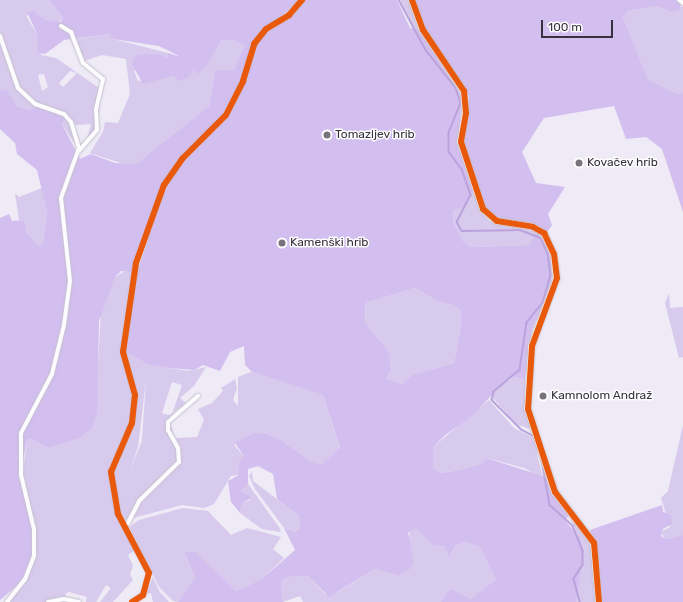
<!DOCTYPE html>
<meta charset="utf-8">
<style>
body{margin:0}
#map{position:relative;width:683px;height:602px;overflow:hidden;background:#eeeaf6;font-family:Rubik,sans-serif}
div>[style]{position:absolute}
.green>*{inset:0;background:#d7caec}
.forest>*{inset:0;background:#d2beef}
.stream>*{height:1.5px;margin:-0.75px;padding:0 0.75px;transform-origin:0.75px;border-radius:0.75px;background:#baa3dd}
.roads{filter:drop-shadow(0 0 1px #c5c1cd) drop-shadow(0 0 1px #c5c1cd)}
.street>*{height:4px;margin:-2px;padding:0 2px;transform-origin:2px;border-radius:2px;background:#fcfcfe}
.secondary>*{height:5.5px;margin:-2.75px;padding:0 2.75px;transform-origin:2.75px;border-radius:2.75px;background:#fcfcfe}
.cycleway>*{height:6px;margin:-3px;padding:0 3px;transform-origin:3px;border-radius:3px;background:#e8590c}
.dots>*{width:11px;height:11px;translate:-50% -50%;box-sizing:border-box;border:2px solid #fff;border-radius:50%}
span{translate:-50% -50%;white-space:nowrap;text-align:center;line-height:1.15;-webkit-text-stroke:3px #fff;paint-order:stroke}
.poi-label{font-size:12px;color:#37323e}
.left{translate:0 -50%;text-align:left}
.scale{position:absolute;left:541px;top:20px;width:72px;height:18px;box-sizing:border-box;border:2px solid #37323e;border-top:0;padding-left:5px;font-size:12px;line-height:14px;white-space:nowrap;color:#37323e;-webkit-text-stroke:3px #fff;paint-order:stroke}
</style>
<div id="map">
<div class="green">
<i style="clip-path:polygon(evenodd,0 0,49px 0,62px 16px,59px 23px,46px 20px,34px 11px,26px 16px,37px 34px,41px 55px,56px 58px,102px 90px,96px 130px,87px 140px,91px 124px,76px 125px,65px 114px,40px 105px,21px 91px,0 34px,0 0,70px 71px,77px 73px,63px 87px,59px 83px,70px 71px,0 0,44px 74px,48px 87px,42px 91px,38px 75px,44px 74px)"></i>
<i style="clip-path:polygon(400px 0,409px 0,419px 29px,412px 27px)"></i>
<i style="clip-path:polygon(657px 6px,670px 12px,683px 6px,683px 93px,677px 94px,648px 79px,623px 17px,628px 11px)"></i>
<i style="clip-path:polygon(109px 34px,113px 39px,168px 53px,167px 58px,160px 54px,151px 56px,134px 71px,138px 81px,172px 76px,177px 79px,194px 69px,198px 73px,221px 40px,233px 40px,244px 46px,234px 70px,215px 70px,209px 106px,136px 164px,127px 165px,90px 153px,103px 132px,105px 122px,118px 123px,130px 94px,126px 59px,102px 55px,84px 61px,75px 39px)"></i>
<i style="clip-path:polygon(0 38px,14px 84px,38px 106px,30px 110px,17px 106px,0 90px)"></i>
<i style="clip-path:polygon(66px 118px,69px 121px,76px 146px,62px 124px)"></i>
<i style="clip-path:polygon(42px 188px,47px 212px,43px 243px,39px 246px,27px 233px,24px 220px,19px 220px,15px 193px,19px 197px)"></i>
<i style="clip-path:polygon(474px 189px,481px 211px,489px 221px,537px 232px,528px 245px,471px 247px,463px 241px,453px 221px,453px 210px,463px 209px)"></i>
<i style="clip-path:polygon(127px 270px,133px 272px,121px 349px,133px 401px,129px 432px,109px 472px,116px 513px,135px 550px,128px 555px,133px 566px,130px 574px,133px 580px,113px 602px,100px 602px,111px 588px,106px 585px,96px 602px,86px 602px,87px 597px,69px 592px,65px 594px,67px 598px,46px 602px,8px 602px,28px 577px,35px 555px,36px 532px,23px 473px,27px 440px,32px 439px,48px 448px,72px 440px,95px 420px,101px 311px,115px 277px)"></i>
<i style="clip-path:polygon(415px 288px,439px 302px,453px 305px,461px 311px,461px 326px,454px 363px,414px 375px,402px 384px,386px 379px,391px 369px,389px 352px,365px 322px,366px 303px)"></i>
<i style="clip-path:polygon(669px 293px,670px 308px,683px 307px,683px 357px,679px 358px,665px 303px)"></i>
<i style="clip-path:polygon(evenodd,124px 351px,147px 364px,169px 368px,189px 371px,206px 367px,194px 386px,180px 398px,186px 403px,174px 412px,170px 422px,179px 452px,176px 466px,145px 493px,126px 520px,119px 512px,112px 472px,134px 421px,135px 387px,124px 351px,146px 380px,142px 441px,130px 470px,138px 447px,146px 380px,124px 351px,172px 382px,182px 385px,172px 414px,168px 415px,162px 413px,172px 382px)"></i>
<i style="clip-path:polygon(253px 371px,323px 395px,340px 449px,321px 465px,311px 463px,284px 442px,240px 441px,234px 445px,244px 456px,239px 475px,231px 476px,214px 504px,204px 508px,182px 505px,133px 518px,140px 503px,180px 464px,181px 453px,176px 438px,197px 437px,204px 420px,198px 409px,212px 403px,223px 391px,221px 388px,235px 379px,237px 388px,233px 400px,238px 406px,238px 377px)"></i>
<i style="clip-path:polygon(514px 377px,525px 379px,525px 413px,532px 430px,516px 424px,491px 396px,497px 388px)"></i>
<i style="clip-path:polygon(489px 400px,514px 428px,532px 437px,538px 445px,537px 455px,543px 478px,524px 468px,487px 458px,482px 464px,458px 470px,441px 473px,433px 468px,433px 447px)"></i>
<i style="clip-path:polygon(683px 425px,683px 535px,665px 539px,661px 532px,670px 527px,661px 498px,668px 491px)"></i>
<i style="clip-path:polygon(252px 472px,253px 481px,299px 516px,300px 528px,294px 532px,284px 528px,255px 489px,249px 476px)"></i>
<i style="clip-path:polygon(248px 484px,281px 530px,280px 532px,262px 529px,240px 513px,242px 503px,251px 500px,241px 491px)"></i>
<i style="clip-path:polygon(183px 508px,208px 511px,231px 535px,247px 528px,281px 537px,273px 549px,284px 558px,262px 579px,236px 591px,189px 551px,186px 557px,195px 577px,178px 602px,173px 601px,159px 587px,129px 527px,139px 520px)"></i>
<i style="clip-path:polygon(570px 514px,591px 544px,597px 602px,576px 602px,584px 555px)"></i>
<i style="clip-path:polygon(411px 528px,417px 528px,445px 546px,450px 556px,455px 546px,465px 542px,480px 547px,496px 580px,492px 587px,471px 599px,460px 596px,441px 602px,303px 602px,300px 596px,283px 602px,281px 582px,286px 577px,308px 576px,326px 595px,340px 591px,375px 569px,398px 576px,414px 562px,408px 540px)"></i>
<i style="clip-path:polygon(153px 577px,159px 591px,169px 602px,153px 602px,151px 593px,146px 594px)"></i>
</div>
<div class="forest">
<i style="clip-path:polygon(49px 0,299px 0,253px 43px,242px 81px,225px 114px,171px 172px,144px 234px,133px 272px,121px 271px,115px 277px,99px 321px,97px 414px,91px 429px,79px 438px,48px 448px,32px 439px,27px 440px,20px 476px,34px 539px,31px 565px,20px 583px,0 600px,0 218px,9px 214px,12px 221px,24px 220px,27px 233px,39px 246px,43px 243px,47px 212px,37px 170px,17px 154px,15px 143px,0 129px,0 90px,6px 90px,17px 106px,30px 110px,38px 106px,66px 118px,62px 124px,80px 159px,91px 154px,115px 163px,136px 164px,209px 106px,215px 70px,234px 70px,244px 46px,233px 40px,221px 40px,208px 64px,198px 74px,194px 69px,190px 76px,180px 81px,172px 76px,143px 84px,132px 64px,136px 55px,160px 54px,167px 58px,168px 53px,181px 57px,159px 46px,113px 39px,109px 34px,64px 40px,45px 54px,38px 53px,37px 34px,27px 12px,34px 11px,46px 20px,61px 22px,62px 16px)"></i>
<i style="clip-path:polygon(evenodd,304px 0,397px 0,410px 28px,419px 29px,462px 96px,458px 146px,474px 189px,463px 209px,453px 210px,453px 221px,463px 241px,471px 247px,528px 245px,537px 232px,551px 250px,552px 286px,532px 330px,525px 379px,514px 377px,505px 381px,472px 416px,444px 436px,433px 447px,433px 468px,441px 473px,458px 470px,482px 464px,486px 458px,549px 478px,553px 493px,570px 514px,565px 520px,580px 538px,584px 555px,576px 602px,441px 602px,450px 589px,471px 599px,496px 580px,480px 547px,465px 542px,455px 546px,449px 557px,445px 546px,433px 545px,416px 528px,408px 533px,414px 562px,411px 568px,398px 576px,375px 569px,329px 597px,308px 576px,286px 577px,281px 582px,283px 602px,178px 602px,195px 577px,185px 554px,187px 552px,195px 552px,236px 591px,262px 579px,295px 550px,284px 528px,295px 532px,300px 528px,299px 516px,277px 499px,273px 474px,258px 466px,248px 469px,248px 484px,241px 491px,252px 498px,242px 503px,240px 513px,231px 502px,228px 481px,239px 475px,239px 462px,244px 456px,235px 443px,254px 433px,266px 434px,284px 442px,311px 462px,321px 465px,340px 448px,323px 395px,251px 371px,245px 365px,244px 346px,230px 352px,220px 371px,203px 365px,194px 370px,169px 368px,147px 364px,124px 351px,131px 291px,165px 187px,183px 161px,228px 115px,243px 88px,256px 45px,268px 29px,304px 0,415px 288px,439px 302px,453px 305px,461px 311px,461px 326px,454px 363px,413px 375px,402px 384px,386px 379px,391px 369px,389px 352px,365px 322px,365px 314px,366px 303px,415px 288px)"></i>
<i style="clip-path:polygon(414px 0,683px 0,679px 10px,670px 12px,657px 6px,628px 11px,623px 17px,648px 79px,677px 94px,683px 93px,683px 212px,662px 149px,646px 137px,626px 139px,614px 106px,544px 118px,522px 152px,536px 183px,565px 187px,548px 214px,552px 225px,547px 232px,524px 222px,498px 219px,486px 209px,463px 142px,469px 96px,426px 29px)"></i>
<i style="clip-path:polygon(662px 505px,663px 512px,671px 515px,672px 524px,663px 529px,661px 536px,666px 539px,683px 535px,683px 602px,602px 602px,597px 549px,590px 530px)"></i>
</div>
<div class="stream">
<i style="left:399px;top:0;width:57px;rotate:61.6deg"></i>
<i style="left:426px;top:50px;width:48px;rotate:51.7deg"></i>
<i style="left:456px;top:88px;width:16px;rotate:72deg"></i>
<i style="left:461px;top:103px;width:32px;rotate:112deg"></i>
<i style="left:449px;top:133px;width:19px;rotate:90deg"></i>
<i style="left:449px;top:152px;width:21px;rotate:53deg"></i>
<i style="left:462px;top:169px;width:28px;rotate:71deg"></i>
<i style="left:471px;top:195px;width:30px;rotate:117deg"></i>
<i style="left:457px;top:222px;width:10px;rotate:61deg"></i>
<i style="left:462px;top:231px;width:58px;rotate:-1deg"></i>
<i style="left:520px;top:230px;width:22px;rotate:21deg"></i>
<i style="left:541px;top:238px;width:17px;rotate:66deg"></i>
<i style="left:548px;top:254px;width:21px;rotate:82deg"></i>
<i style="left:551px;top:275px;width:29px;rotate:106deg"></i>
<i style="left:543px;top:303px;width:26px;rotate:129deg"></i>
<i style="left:527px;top:323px;width:48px;rotate:98.5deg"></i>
<i style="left:520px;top:370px;width:34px;rotate:140deg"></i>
<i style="left:494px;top:392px;width:8px;rotate:104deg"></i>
<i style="left:492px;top:400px;width:42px;rotate:45deg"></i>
<i style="left:522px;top:430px;width:13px;rotate:27deg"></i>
<i style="left:542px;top:460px;width:46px;rotate:79.9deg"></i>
<i style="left:550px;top:505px;width:31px;rotate:42deg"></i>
<i style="left:573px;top:526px;width:27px;rotate:68deg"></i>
<i style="left:583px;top:551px;width:14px;rotate:90deg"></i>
<i style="left:583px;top:565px;width:17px;rotate:123deg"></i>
<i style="left:574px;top:579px;width:24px;rotate:75deg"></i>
</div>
<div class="roads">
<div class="street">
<i style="left:679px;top:0;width:5px;rotate:37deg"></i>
<i style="left:61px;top:26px;width:12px;rotate:31deg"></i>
<i style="left:71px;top:32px;width:33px;rotate:69deg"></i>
<i style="left:83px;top:63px;width:26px;rotate:39deg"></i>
<i style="left:103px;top:79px;width:32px;rotate:103deg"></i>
<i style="left:96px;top:110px;width:20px;rotate:87deg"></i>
<i style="left:97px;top:130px;width:29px;rotate:131deg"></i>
<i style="left:0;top:36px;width:55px;rotate:70.9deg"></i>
<i style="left:18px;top:88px;width:23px;rotate:43deg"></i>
<i style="left:35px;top:104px;width:31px;rotate:19deg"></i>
<i style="left:64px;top:114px;width:11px;rotate:49deg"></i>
<i style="left:71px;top:122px;width:27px;rotate:73deg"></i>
<i style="left:79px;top:148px;width:53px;rotate:109.8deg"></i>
<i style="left:61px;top:198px;width:83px;rotate:83.8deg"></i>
<i style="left:70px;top:281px;width:44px;rotate:97.8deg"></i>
<i style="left:64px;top:325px;width:50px;rotate:103.8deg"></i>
<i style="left:52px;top:374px;width:67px;rotate:117.7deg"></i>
<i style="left:21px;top:433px;width:42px;rotate:90deg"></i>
<i style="left:21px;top:475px;width:56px;rotate:76.5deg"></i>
<i style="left:34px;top:529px;width:27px;rotate:90deg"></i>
<i style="left:34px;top:556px;width:25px;rotate:111deg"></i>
<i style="left:25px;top:579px;width:29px;rotate:128deg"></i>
<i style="left:128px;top:523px;width:25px;rotate:-63deg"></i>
<i style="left:139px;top:501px;width:56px;rotate:-44.3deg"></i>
<i style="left:179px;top:462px;width:14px;rotate:-94deg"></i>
<i style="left:178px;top:448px;width:21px;rotate:-119deg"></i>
<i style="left:168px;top:430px;width:8px;rotate:-90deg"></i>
<i style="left:168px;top:422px;width:40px;rotate:-41deg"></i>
<i style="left:48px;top:602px;width:16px;rotate:-11deg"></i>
<i style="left:64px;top:599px;width:15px;rotate:11deg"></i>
<i style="left:132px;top:602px;width:13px;rotate:-32deg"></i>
<i style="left:143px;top:595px;width:23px;rotate:-75deg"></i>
<i style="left:149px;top:573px;width:67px;rotate:-117.7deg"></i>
<i style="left:118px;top:514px;width:43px;rotate:-99.5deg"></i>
<i style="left:111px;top:472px;width:53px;rotate:-66.8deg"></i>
<i style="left:132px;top:423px;width:28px;rotate:-84deg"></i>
<i style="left:135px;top:395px;width:45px;rotate:-105.6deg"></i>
<i style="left:123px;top:352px;width:90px;rotate:-81.7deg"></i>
<i style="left:136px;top:263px;width:83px;rotate:-70.3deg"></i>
<i style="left:164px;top:185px;width:32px;rotate:-55deg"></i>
<i style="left:182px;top:159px;width:62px;rotate:-45deg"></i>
<i style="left:226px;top:115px;width:38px;rotate:-63deg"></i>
<i style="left:243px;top:81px;width:39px;rotate:-73deg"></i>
<i style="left:254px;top:44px;width:19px;rotate:-51deg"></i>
<i style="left:266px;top:29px;width:27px;rotate:-31deg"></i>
<i style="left:289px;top:15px;width:20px;rotate:-49deg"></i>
</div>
<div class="secondary">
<i style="left:412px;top:0;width:32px;rotate:70deg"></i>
<i style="left:423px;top:30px;width:73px;rotate:56.1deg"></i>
<i style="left:464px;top:91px;width:22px;rotate:85deg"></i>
<i style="left:466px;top:113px;width:29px;rotate:100deg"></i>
<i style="left:461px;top:142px;width:71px;rotate:71.8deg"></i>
<i style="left:483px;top:209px;width:18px;rotate:41deg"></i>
<i style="left:497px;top:221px;width:36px;rotate:9deg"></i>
<i style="left:533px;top:227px;width:13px;rotate:29deg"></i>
<i style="left:544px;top:233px;width:23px;rotate:65deg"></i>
<i style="left:554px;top:254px;width:24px;rotate:83deg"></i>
<i style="left:557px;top:278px;width:72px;rotate:110.2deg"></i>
<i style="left:532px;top:346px;width:63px;rotate:93.6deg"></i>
<i style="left:528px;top:409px;width:87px;rotate:72deg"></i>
<i style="left:555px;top:492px;width:64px;rotate:52.6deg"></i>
<i style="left:594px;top:543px;width:59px;rotate:85.2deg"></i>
</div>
</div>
<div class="cycleway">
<i style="left:412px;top:0;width:32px;rotate:70deg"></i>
<i style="left:423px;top:30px;width:73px;rotate:56.1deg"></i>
<i style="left:464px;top:91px;width:22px;rotate:85deg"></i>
<i style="left:466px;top:113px;width:29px;rotate:100deg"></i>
<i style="left:461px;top:142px;width:71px;rotate:71.8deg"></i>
<i style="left:483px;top:209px;width:18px;rotate:41deg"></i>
<i style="left:497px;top:221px;width:36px;rotate:9deg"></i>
<i style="left:533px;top:227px;width:13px;rotate:29deg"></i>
<i style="left:544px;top:233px;width:23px;rotate:65deg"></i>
<i style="left:554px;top:254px;width:24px;rotate:83deg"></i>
<i style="left:557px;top:278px;width:72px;rotate:110.2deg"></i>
<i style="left:532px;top:346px;width:63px;rotate:93.6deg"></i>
<i style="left:528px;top:409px;width:87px;rotate:72deg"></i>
<i style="left:555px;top:492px;width:64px;rotate:52.6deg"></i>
<i style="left:594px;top:543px;width:59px;rotate:85.2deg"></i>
<i style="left:132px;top:602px;width:13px;rotate:-32deg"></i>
<i style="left:143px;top:595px;width:23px;rotate:-75deg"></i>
<i style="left:149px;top:573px;width:67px;rotate:-117.7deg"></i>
<i style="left:118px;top:514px;width:43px;rotate:-99.5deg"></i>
<i style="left:111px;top:472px;width:53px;rotate:-66.8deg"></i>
<i style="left:132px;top:423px;width:28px;rotate:-84deg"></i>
<i style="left:135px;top:395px;width:45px;rotate:-105.6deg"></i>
<i style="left:123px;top:352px;width:90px;rotate:-81.7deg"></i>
<i style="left:136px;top:263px;width:83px;rotate:-70.3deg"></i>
<i style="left:164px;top:185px;width:32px;rotate:-55deg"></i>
<i style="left:182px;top:159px;width:62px;rotate:-45deg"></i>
<i style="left:226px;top:115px;width:38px;rotate:-63deg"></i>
<i style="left:243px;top:81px;width:39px;rotate:-73deg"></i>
<i style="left:254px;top:44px;width:19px;rotate:-51deg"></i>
<i style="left:266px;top:29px;width:27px;rotate:-31deg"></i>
<i style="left:289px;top:15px;width:20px;rotate:-49deg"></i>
</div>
<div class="dots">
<i style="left:327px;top:135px;background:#77727e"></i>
<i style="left:579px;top:163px;background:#77727e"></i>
<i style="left:282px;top:243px;background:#77727e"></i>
<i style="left:543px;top:396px;background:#77727e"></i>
</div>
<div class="poi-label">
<span class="left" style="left:335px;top:135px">Tomazljev hrib</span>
<span class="left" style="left:587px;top:163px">Kovačev hrib</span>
<span class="left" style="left:290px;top:243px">Kamenški hrib</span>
<span class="left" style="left:551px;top:396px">Kamnolom Andraž</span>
</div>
<div class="scale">100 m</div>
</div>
